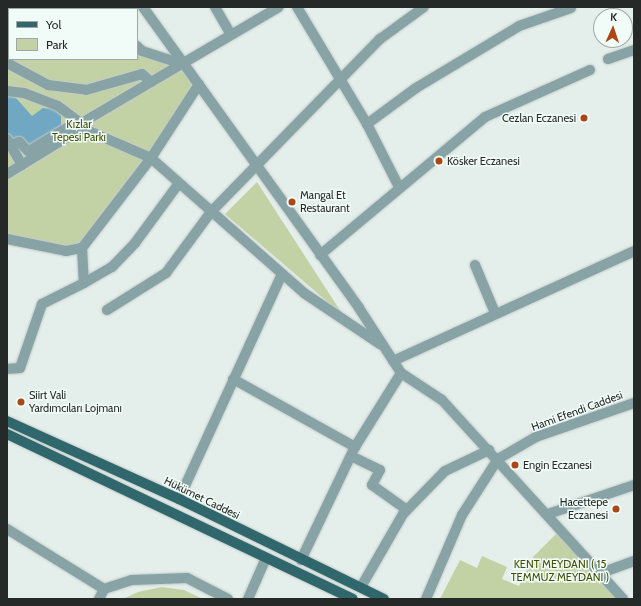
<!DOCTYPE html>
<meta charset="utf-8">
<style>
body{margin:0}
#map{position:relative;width:641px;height:606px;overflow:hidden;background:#e4eeeb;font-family:Cabin,sans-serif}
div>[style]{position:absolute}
.green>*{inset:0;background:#c3d2a5}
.water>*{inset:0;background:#70a7c2}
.roads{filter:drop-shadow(0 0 1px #c2cbc8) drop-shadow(0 0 1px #c2cbc8)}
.minor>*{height:10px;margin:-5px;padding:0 5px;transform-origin:5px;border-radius:5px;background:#87a3a6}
.major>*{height:10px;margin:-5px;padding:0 5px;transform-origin:5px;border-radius:5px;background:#2f676c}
.dots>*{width:11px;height:11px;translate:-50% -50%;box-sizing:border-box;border:2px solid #f1fcf8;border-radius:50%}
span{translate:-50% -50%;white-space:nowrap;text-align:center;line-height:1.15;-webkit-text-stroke:3px #f1fcf8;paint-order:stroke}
.poi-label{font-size:11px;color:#252928}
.right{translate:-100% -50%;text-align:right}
.left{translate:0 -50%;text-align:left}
.park-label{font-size:11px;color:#3e4f00}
.street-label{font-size:11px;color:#252928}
.frame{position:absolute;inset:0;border:8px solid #252928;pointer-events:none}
.legend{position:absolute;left:8px;top:8px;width:130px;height:52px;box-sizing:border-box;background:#f1fcf8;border:1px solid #9fa8a5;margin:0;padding:5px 7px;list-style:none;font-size:12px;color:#252928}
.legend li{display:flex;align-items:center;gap:8px;height:20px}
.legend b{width:20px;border:1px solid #9fa8a5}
.north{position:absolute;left:593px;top:8px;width:40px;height:40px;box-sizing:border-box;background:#f1fcf8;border:1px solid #9fa8a5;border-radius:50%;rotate:3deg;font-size:11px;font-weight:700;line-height:16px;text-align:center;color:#252928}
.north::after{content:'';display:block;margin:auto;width:14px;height:18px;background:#ab4715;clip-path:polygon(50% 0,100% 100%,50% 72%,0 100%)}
</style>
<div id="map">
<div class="green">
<i style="clip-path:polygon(7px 7px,100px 9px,9px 9px,9px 59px,137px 59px,137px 46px,180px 63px,199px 84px,82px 248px,7px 239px)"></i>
<i style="clip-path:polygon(257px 182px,343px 315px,225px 214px)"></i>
<i style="clip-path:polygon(560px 530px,620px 599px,440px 599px,460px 560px,477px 568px,482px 556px,507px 567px,502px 579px,519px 586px,533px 557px)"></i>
<i style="clip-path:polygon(162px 587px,184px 590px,203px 599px,123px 599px,138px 592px)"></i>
</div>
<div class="water">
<i style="clip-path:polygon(7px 95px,16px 98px,32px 116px,43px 108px,55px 109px,61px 116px,61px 126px,28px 148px,16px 139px,7px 140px)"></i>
</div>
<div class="roads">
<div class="minor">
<i style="left:98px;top:7px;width:3px;rotate:45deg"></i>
<i style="left:143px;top:7px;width:370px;rotate:54.3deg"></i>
<i style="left:359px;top:308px;width:77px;rotate:57.1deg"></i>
<i style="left:401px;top:373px;width:49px;rotate:33.4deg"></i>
<i style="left:442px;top:400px;width:269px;rotate:47.7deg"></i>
<i style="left:215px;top:7px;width:32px;rotate:60deg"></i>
<i style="left:297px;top:7px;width:136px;rotate:59.1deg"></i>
<i style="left:367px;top:124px;width:71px;rotate:63.1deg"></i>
<i style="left:137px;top:46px;width:7px;rotate:45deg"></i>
<i style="left:142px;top:51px;width:40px;rotate:18deg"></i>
<i style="left:608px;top:59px;width:28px;rotate:-19deg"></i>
<i style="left:7px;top:63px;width:47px;rotate:28.2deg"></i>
<i style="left:48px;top:85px;width:38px;rotate:7deg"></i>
<i style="left:86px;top:90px;width:58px;rotate:-15.9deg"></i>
<i style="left:142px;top:74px;width:12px;rotate:42deg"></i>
<i style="left:151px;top:82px;width:148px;rotate:-30.4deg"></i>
<i style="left:7px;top:91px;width:17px;rotate:7deg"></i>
<i style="left:24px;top:93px;width:36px;rotate:21deg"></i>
<i style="left:58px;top:106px;width:25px;rotate:37deg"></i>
<i style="left:78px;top:121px;width:57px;rotate:148.5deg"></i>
<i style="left:80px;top:124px;width:82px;rotate:-30.6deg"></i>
<i style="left:367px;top:124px;width:61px;rotate:-36.3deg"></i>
<i style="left:416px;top:88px;width:120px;rotate:-31deg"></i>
<i style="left:519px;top:26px;width:55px;rotate:-19.1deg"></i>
<i style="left:7px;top:139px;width:30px;rotate:60deg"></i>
<i style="left:7px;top:146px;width:13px;rotate:-18deg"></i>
<i style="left:19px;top:142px;width:18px;rotate:45deg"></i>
<i style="left:7px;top:174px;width:88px;rotate:-31.5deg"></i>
<i style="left:82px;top:128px;width:75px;rotate:23.5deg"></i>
<i style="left:151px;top:158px;width:204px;rotate:41.4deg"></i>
<i style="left:304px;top:293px;width:92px;rotate:33.9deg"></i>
<i style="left:7px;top:239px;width:60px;rotate:11.5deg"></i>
<i style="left:66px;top:251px;width:16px;rotate:-11deg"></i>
<i style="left:82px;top:248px;width:113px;rotate:-52.5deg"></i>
<i style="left:151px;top:158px;width:88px;rotate:-57deg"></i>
<i style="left:82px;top:248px;width:35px;rotate:87deg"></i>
<i style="left:84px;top:283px;width:32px;rotate:-30deg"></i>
<i style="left:112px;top:267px;width:33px;rotate:-46deg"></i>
<i style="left:135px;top:243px;width:74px;rotate:-53.7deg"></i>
<i style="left:320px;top:255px;width:215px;rotate:-39.9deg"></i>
<i style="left:485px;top:117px;width:115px;rotate:-24.1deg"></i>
<i style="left:475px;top:265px;width:52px;rotate:67.4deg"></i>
<i style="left:107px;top:310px;width:70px;rotate:-32.1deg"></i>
<i style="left:166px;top:273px;width:76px;rotate:-53.6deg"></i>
<i style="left:211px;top:212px;width:242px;rotate:-45.7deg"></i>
<i style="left:380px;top:39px;width:54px;rotate:-36deg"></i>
<i style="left:393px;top:361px;width:265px;rotate:-24.5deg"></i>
<i style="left:7px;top:369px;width:13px;rotate:-4deg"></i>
<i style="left:20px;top:368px;width:68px;rotate:-71deg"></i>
<i style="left:42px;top:304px;width:47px;rotate:-26.6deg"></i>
<i style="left:233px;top:379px;width:140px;rotate:29.1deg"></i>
<i style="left:351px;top:456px;width:32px;rotate:26deg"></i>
<i style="left:380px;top:470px;width:17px;rotate:118deg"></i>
<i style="left:372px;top:485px;width:43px;rotate:35.5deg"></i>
<i style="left:179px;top:499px;width:247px;rotate:-65.4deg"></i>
<i style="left:548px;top:514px;width:91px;rotate:-18.6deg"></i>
<i style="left:7px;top:529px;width:114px;rotate:31.7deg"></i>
<i style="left:104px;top:589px;width:29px;rotate:-18deg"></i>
<i style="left:132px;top:580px;width:55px;rotate:-2.1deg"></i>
<i style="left:187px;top:578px;width:46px;rotate:27.1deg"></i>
<i style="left:301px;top:560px;width:125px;rotate:-64.5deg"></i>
<i style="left:355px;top:447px;width:87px;rotate:-58.1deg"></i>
<i style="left:601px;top:573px;width:35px;rotate:-20deg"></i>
<i style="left:361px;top:587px;width:84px;rotate:-60.1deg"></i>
<i style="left:403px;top:514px;width:60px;rotate:-45.7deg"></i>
<i style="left:445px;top:471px;width:49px;rotate:-25.5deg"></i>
<i style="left:99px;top:599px;width:11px;rotate:-63deg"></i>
<i style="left:248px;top:599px;width:45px;rotate:-66.3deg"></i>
<i style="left:426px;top:599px;width:91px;rotate:-66.8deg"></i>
<i style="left:462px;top:515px;width:67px;rotate:-57.3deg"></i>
<i style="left:498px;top:459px;width:44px;rotate:-30.1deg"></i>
<i style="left:536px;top:437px;width:104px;rotate:-19.1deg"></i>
</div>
<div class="major">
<i style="left:7px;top:421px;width:189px;rotate:24.4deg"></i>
<i style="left:179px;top:499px;width:228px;rotate:26deg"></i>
<i style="left:7px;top:434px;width:383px;rotate:25.5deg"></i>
</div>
</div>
<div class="dots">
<i style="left:584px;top:118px;background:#ab4715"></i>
<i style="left:439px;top:161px;background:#ab4715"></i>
<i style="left:292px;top:202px;background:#ab4715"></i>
<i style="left:21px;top:402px;background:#ab4715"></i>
<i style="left:515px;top:465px;background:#ab4715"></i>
<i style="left:616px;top:509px;background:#ab4715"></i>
</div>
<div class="poi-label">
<span class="right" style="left:576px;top:118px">Cezlan Eczanesi</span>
<span class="left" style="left:447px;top:161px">Kösker Eczanesi</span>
<span class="left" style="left:300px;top:202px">Mangal Et<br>Restaurant</span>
<span class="left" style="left:29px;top:402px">Siirt Vali<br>Yardımcıları Lojmanı</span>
<span class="left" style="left:523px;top:465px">Engin Eczanesi</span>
<span class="right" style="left:608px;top:509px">Hacettepe<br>Eczanesi</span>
</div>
<div class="park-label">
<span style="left:79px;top:131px">Kızlar<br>Tepesi Parkı</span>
<span style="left:560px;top:571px">KENT MEYDANI ( 15<br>TEMMUZ MEYDANI )</span>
</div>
<div class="street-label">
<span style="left:577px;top:411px;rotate:-20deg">Hami Efendi Caddesi</span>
<span style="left:202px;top:498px;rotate:26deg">Hükümet Caddesi</span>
</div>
<div class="frame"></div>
<ul class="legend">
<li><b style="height:5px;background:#2f676c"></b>Yol</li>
<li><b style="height:11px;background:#c3d2a5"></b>Park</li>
</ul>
<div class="north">K</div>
</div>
